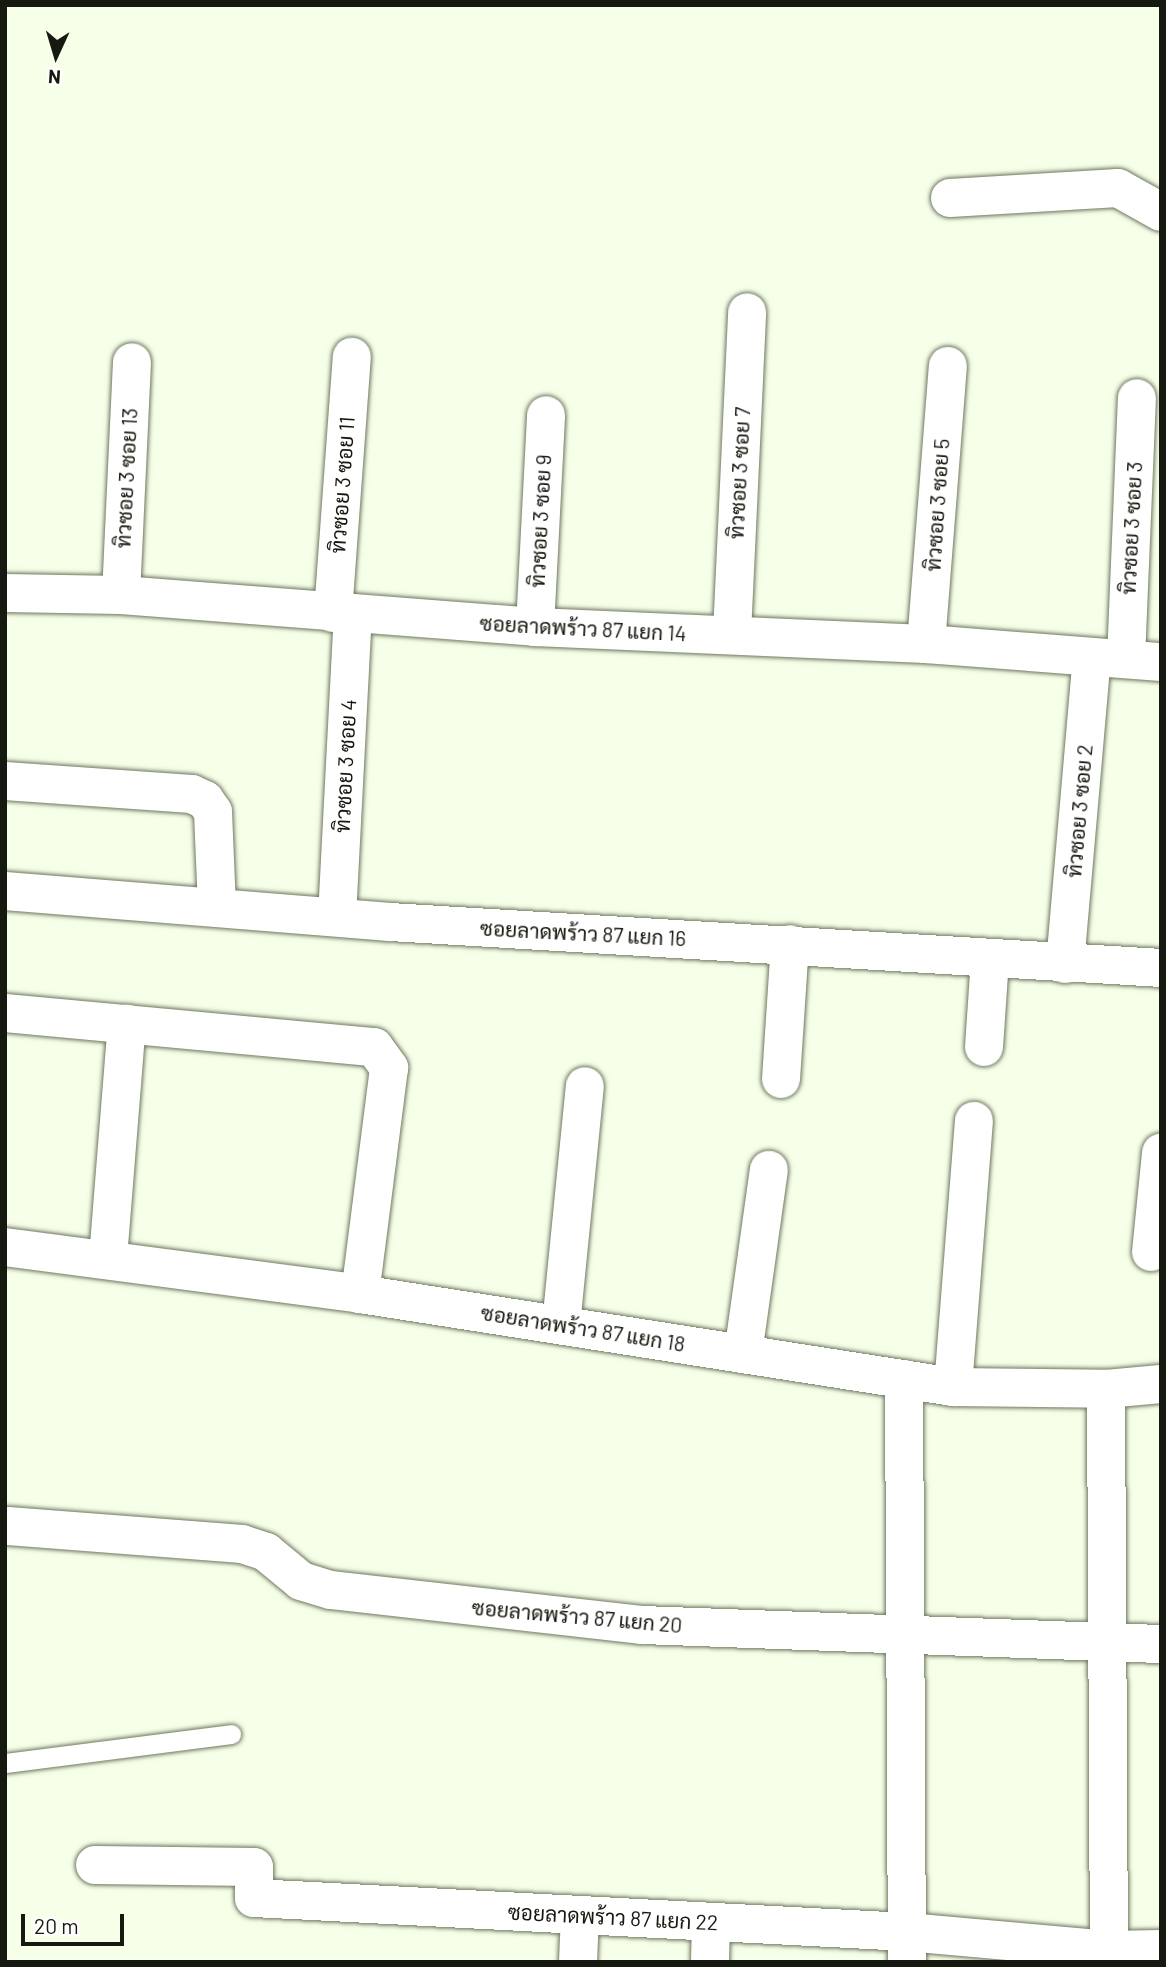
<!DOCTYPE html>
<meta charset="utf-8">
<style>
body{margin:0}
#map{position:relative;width:1166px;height:1967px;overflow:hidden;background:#f6ffe8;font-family:Barlow,Sarabun,sans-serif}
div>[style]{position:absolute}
.roads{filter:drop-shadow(0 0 2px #6f785f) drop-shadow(0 0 2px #6f785f)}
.service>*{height:19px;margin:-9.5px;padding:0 9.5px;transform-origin:9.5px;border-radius:9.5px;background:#fff}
.minor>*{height:38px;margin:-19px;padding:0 19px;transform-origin:19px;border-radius:19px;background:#fff}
span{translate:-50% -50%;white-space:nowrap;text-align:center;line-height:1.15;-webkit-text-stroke:7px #fff;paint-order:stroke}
.street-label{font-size:21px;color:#15190f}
.frame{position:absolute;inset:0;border:7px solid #15190f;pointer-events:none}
.north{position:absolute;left:21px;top:21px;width:70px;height:70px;-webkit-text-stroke:5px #fff;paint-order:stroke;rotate:184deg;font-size:19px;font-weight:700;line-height:28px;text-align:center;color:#15190f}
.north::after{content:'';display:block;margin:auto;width:24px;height:32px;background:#15190f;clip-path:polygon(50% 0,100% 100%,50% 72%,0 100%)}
.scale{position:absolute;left:21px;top:1914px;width:103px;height:32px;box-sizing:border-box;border:4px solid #15190f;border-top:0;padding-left:9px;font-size:21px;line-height:24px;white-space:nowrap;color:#15190f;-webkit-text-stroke:5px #fff;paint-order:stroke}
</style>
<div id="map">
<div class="roads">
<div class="service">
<i style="left:5px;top:1763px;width:228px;rotate:-7.3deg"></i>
</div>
<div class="minor">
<i style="left:950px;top:198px;width:168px;rotate:-3.4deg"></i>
<i style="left:1118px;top:188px;width:49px;rotate:29.2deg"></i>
<i style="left:5px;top:593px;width:116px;rotate:1deg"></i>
<i style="left:121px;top:595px;width:415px;rotate:4.4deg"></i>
<i style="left:535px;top:627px;width:391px;rotate:2.5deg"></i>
<i style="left:926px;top:644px;width:236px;rotate:4.4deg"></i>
<i style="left:121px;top:595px;width:233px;rotate:-87.3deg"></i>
<i style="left:333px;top:613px;width:257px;rotate:-85.8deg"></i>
<i style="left:535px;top:627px;width:212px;rotate:-87deg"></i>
<i style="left:732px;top:634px;width:322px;rotate:-87.3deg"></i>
<i style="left:926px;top:644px;width:279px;rotate:-85.5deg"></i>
<i style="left:1126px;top:659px;width:261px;rotate:-87.6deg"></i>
<i style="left:5px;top:781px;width:187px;rotate:4deg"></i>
<i style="left:192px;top:794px;width:14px;rotate:25deg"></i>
<i style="left:205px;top:800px;width:14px;rotate:56deg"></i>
<i style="left:213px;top:812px;width:95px;rotate:87.6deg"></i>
<i style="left:5px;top:891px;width:386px;rotate:4.6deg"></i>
<i style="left:390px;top:922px;width:772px;rotate:3.41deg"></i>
<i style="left:337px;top:917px;width:302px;rotate:-87deg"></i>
<i style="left:1065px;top:964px;width:307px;rotate:-85deg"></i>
<i style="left:5px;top:1013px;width:371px;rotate:5.3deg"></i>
<i style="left:374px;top:1047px;width:26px;rotate:54deg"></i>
<i style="left:389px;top:1068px;width:228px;rotate:97.3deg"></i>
<i style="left:984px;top:1047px;width:89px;rotate:-86.1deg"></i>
<i style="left:781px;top:1079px;width:135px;rotate:-86.2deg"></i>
<i style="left:5px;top:1247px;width:358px;rotate:7.5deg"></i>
<i style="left:360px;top:1294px;width:600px;rotate:8.91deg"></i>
<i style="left:953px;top:1387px;width:153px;rotate:0.7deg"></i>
<i style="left:1106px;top:1389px;width:55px;rotate:-5.2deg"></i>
<i style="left:1151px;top:1252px;width:100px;rotate:-84.2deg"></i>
<i style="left:108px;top:1258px;width:235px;rotate:-85.4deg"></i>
<i style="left:561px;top:1325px;width:240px;rotate:-84.3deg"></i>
<i style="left:743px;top:1354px;width:186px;rotate:-82deg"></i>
<i style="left:904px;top:1379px;width:583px;rotate:89.71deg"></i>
<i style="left:953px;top:1387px;width:267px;rotate:-85.5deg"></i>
<i style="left:1106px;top:1389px;width:573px;rotate:89.7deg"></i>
<i style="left:8px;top:1526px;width:235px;rotate:4.4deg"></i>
<i style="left:242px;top:1544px;width:25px;rotate:18deg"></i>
<i style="left:266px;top:1552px;width:45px;rotate:39.6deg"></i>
<i style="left:301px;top:1581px;width:31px;rotate:17deg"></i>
<i style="left:331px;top:1590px;width:313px;rotate:6.4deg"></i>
<i style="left:642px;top:1625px;width:519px;rotate:2.1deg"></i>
<i style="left:95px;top:1865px;width:159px;rotate:0.7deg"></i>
<i style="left:254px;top:1867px;width:31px;rotate:90deg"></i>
<i style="left:254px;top:1898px;width:654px;rotate:2.98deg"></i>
<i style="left:907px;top:1932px;width:203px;rotate:5.1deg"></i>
<i style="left:1109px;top:1950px;width:52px;rotate:-1.1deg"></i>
<i style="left:578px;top:1962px;width:47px;rotate:-87.6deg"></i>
<i style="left:710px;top:1962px;width:40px;rotate:-88.6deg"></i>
</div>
</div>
<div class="street-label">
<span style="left:739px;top:473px;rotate:-87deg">ทิวซอย 3 ซอย 7</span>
<span style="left:126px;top:478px;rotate:-87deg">ทิวซอย 3 ซอย 13</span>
<span style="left:342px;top:485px;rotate:-86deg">ทิวซอย 3 ซอย 11</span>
<span style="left:937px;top:505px;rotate:-86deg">ทิวซอย 3 ซอย 5</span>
<span style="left:540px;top:521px;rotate:-87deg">ทิวซอย 3 ซอย 9</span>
<span style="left:1131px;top:528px;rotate:-87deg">ทิวซอย 3 ซอย 3</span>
<span style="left:583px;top:628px;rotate:3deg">ซอยลาดพร้าว 87 แยก 14</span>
<span style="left:345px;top:766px;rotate:-87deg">ทิวซอย 3 ซอย 4</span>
<span style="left:1079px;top:811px;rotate:-85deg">ทิวซอย 3 ซอย 2</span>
<span style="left:583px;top:933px;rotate:3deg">ซอยลาดพร้าว 87 แยก 16</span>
<span style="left:583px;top:1328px;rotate:9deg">ซอยลาดพร้าว 87 แยก 18</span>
<span style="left:577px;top:1616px;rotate:5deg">ซอยลาดพร้าว 87 แยก 20</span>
<span style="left:613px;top:1917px;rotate:3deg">ซอยลาดพร้าว 87 แยก 22</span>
</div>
<div class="frame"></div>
<div class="north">N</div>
<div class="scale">20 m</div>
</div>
